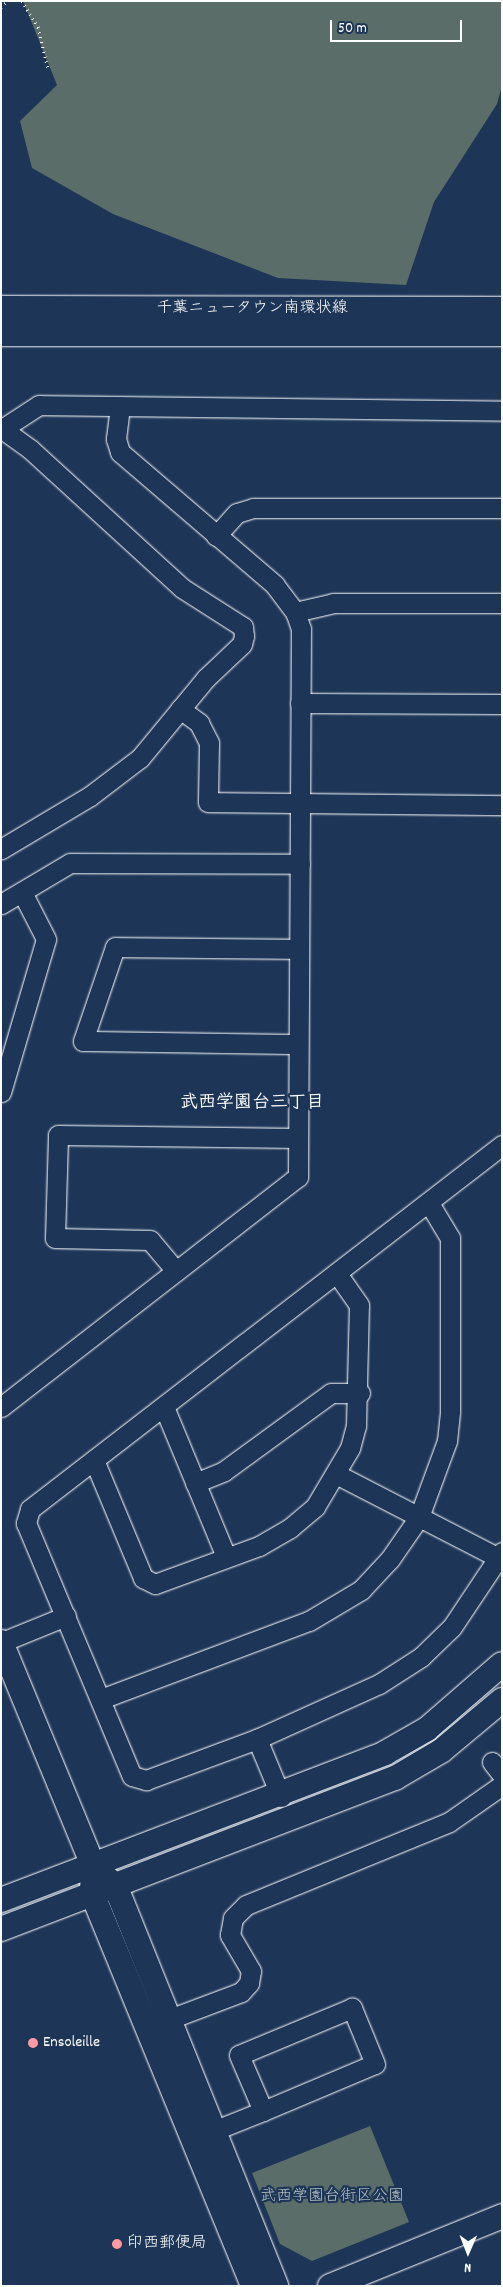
<!DOCTYPE html>
<meta charset="utf-8">
<style>
body{margin:0}
#map{position:relative;width:503px;height:2287px;overflow:hidden;background:#1d3557;font-family:Dekko,"Klee One",sans-serif}
div>[style]{position:absolute}
.green>*{inset:0;background:#5a6d68}
.path>*{height:3px;margin-top:-1.5px;transform-origin:0;background:repeating-linear-gradient(90deg,#fff 0 1px,transparent 0 5px)}
.roads{filter:drop-shadow(0 0 1px #fff) drop-shadow(0 0 1px #fff)}
.minor>*{height:19px;margin:-9.5px;padding:0 9.5px;transform-origin:9.5px;border-radius:9.5px;background:#1d3557}
.tertiary>*{height:24px;margin:-12px;padding:0 12px;transform-origin:12px;border-radius:12px;background:#1d3557}
.secondary>*{height:26px;margin:-13px;padding:0 13px;transform-origin:13px;border-radius:13px;background:#1d3557}
.dots>*{width:14px;height:14px;translate:-50% -50%;box-sizing:border-box;border:2px solid #1d3557;border-radius:50%}
span{translate:-50% -50%;white-space:nowrap;text-align:center;line-height:1.15;-webkit-text-stroke:4.5px #1d3557;paint-order:stroke}
.street-label{font-size:16px;color:#fff}
.poi-label{font-size:16px;color:#fff}
.left{translate:0 -50%;text-align:left}
.park-label{font-size:16px;color:#bdc5c3}
.neighbourhood-label{font-size:18px;color:#fff;font-weight:700}
.frame{position:absolute;inset:0;border:2px solid #fff;pointer-events:none}
.north{position:absolute;left:443px;top:2227px;width:50px;height:50px;-webkit-text-stroke:4px #1d3557;paint-order:stroke;rotate:181deg;font-size:14px;font-weight:700;line-height:20px;text-align:center;color:#fff}
.north::after{content:'';display:block;margin:auto;width:18px;height:22px;background:#fff;clip-path:polygon(50% 0,100% 100%,50% 72%,0 100%)}
.scale{position:absolute;left:330px;top:20px;width:132px;height:22px;box-sizing:border-box;border:2px solid #fff;border-top:0;padding-left:6px;font-size:15px;line-height:18px;white-space:nowrap;color:#fff;-webkit-text-stroke:4px #1d3557;paint-order:stroke}
</style>
<div id="map">
<div class="green">
<i style="clip-path:polygon(23px 1px,502px 1px,502px 86px,497px 104px,434px 202px,406px 285px,278px 278px,113px 214px,32px 168px,20px 121px,57px 85px)"></i>
<i style="clip-path:polygon(370px 2126px,409px 2222px,312px 2261px,280px 2244px,252px 2173px)"></i>
</div>
<div class="path">
<i style="left:22px;top:1px;width:31px;rotate:58deg"></i>
<i style="left:38px;top:27px;width:43px;rotate:76.6deg"></i>
<i style="left:1px;top:7px;width:9px;rotate:-41deg"></i>
</div>
<div class="roads">
<div class="minor">
<i style="left:1px;top:428px;width:36px;rotate:36deg"></i>
<i style="left:30px;top:449px;width:206px;rotate:42.4deg"></i>
<i style="left:182px;top:588px;width:72px;rotate:32.6deg"></i>
<i style="left:243px;top:627px;width:9px;rotate:84deg"></i>
<i style="left:244px;top:636px;width:8px;rotate:104deg"></i>
<i style="left:242px;top:644px;width:50px;rotate:136.6deg"></i>
<i style="left:206px;top:678px;width:104px;rotate:129.5deg"></i>
<i style="left:140px;top:758px;width:63px;rotate:142.8deg"></i>
<i style="left:90px;top:796px;width:104px;rotate:149.2deg"></i>
<i style="left:2px;top:429px;width:44px;rotate:-33deg"></i>
<i style="left:39px;top:405px;width:463px;rotate:0.7deg"></i>
<i style="left:216px;top:536px;width:31px;rotate:-48deg"></i>
<i style="left:237px;top:513px;width:17px;rotate:-17deg"></i>
<i style="left:253px;top:508px;width:249px"></i>
<i style="left:295px;top:612px;width:39px;rotate:-13deg"></i>
<i style="left:333px;top:603px;width:169px"></i>
<i style="left:300px;top:703px;width:202px;rotate:0.3deg"></i>
<i style="left:180px;top:709px;width:24px;rotate:36deg"></i>
<i style="left:199px;top:723px;width:22px;rotate:63deg"></i>
<i style="left:209px;top:743px;width:59px;rotate:91deg"></i>
<i style="left:208px;top:802px;width:294px;rotate:0.6deg"></i>
<i style="left:1px;top:904px;width:80px;rotate:-30.7deg"></i>
<i style="left:70px;top:863px;width:230px;rotate:0.2deg"></i>
<i style="left:298px;top:1044px;width:215px;rotate:-179.2deg"></i>
<i style="left:83px;top:1041px;width:99px;rotate:-71.2deg"></i>
<i style="left:115px;top:947px;width:184px;rotate:0.6deg"></i>
<i style="left:1px;top:1092px;width:159px;rotate:-73.6deg"></i>
<i style="left:46px;top:939px;width:53px;rotate:-117.1deg"></i>
<i style="left:502px;top:1145px;width:596px;rotate:142.36deg"></i>
<i style="left:30px;top:1509px;width:15px;rotate:106deg"></i>
<i style="left:26px;top:1523px;width:274px;rotate:67.3deg"></i>
<i style="left:132px;top:1776px;width:15px;rotate:16deg"></i>
<i style="left:146px;top:1780px;width:118px;rotate:-20.3deg"></i>
<i style="left:257px;top:1739px;width:134px;rotate:-24.3deg"></i>
<i style="left:379px;top:1684px;width:50px;rotate:-32.7deg"></i>
<i style="left:421px;top:1657px;width:43px;rotate:-44.1deg"></i>
<i style="left:452px;top:1627px;width:90px;rotate:-56.3deg"></i>
<i style="left:176px;top:1271px;width:40px;rotate:-130deg"></i>
<i style="left:150px;top:1240px;width:95px;rotate:-178.8deg"></i>
<i style="left:55px;top:1238px;width:103px;rotate:-88.3deg"></i>
<i style="left:58px;top:1135px;width:240px;rotate:0.7deg"></i>
<i style="left:1px;top:1407px;width:376px;rotate:-37.8deg"></i>
<i style="left:298px;top:1177px;width:548px;rotate:-89.69deg"></i>
<i style="left:301px;top:629px;width:18px;rotate:-109deg"></i>
<i style="left:295px;top:612px;width:34px;rotate:-127deg"></i>
<i style="left:275px;top:585px;width:204px;rotate:-139.4deg"></i>
<i style="left:120px;top:452px;width:14px;rotate:-107deg"></i>
<i style="left:116px;top:439px;width:33px;rotate:-83deg"></i>
<i style="left:164px;top:1407px;width:162px;rotate:67.5deg"></i>
<i style="left:94px;top:1460px;width:128px;rotate:67.4deg"></i>
<i style="left:143px;top:1578px;width:13px;rotate:27deg"></i>
<i style="left:155px;top:1584px;width:111px;rotate:-20.1deg"></i>
<i style="left:259px;top:1546px;width:36px;rotate:-30deg"></i>
<i style="left:290px;top:1528px;width:33px;rotate:-40deg"></i>
<i style="left:315px;top:1507px;width:69px;rotate:-59.3deg"></i>
<i style="left:350px;top:1448px;width:23px;rotate:-75deg"></i>
<i style="left:356px;top:1426px;width:121px;rotate:-88.6deg"></i>
<i style="left:359px;top:1305px;width:39px;rotate:-125deg"></i>
<i style="left:336px;top:1474px;width:183px;rotate:27.3deg"></i>
<i style="left:195px;top:1483px;width:31px;rotate:-22deg"></i>
<i style="left:224px;top:1471px;width:132px;rotate:-36.1deg"></i>
<i style="left:331px;top:1393px;width:29px"></i>
<i style="left:2px;top:1642px;width:69px;rotate:-22.1deg"></i>
<i style="left:101px;top:1699px;width:222px;rotate:-20.6deg"></i>
<i style="left:309px;top:1621px;width:61px;rotate:-30.8deg"></i>
<i style="left:361px;top:1590px;width:42px;rotate:-46.9deg"></i>
<i style="left:390px;top:1559px;width:51px;rotate:-55.4deg"></i>
<i style="left:419px;top:1517px;width:81px;rotate:-69.8deg"></i>
<i style="left:447px;top:1441px;width:30px;rotate:-84deg"></i>
<i style="left:450px;top:1411px;width:173px;rotate:-90deg"></i>
<i style="left:450px;top:1238px;width:41px;rotate:-121deg"></i>
<i style="left:257px;top:1739px;width:63px;rotate:67.5deg"></i>
<i style="left:492px;top:1762px;width:16px;rotate:52deg"></i>
<i style="left:167px;top:2020px;width:79px;rotate:-20.7deg"></i>
<i style="left:241px;top:1992px;width:12px;rotate:-48deg"></i>
<i style="left:249px;top:1983px;width:12px;rotate:-81deg"></i>
<i style="left:251px;top:1971px;width:42px;rotate:-120.3deg"></i>
<i style="left:230px;top:1935px;width:17px;rotate:-80deg"></i>
<i style="left:233px;top:1918px;width:18px;rotate:-45deg"></i>
<i style="left:246px;top:1905px;width:219px;rotate:-22.2deg"></i>
<i style="left:449px;top:1822px;width:65px;rotate:-34.9deg"></i>
<i style="left:213px;top:2131px;width:54px;rotate:-21.8deg"></i>
<i style="left:263px;top:2111px;width:121px;rotate:-22.8deg"></i>
<i style="left:375px;top:2064px;width:61px;rotate:-112.3deg"></i>
<i style="left:352px;top:2008px;width:122px;rotate:157.4deg"></i>
<i style="left:239px;top:2055px;width:61px;rotate:66.8deg"></i>
</div>
<div class="tertiary">
<i style="left:1px;top:1642px;width:241px;rotate:67.6deg"></i>
<i style="left:93px;top:1865px;width:28px;rotate:92deg"></i>
<i style="left:92px;top:1893px;width:425px;rotate:67.7deg"></i>
<i style="left:103px;top:1875px;width:16px;rotate:40deg"></i>
<i style="left:115px;top:1885px;width:432px;rotate:68.1deg"></i>
<i style="left:1px;top:1900px;width:411px;rotate:-20.9deg"></i>
<i style="left:385px;top:1753px;width:48px;rotate:-29.7deg"></i>
<i style="left:427px;top:1729px;width:99px;rotate:-40.9deg"></i>
<i style="left:1px;top:1929px;width:422px;rotate:-21deg"></i>
<i style="left:395px;top:1778px;width:53px;rotate:-30.4deg"></i>
<i style="left:441px;top:1751px;width:80px;rotate:-39.9deg"></i>
<i style="left:330px;top:2286px;width:186px;rotate:-22.1deg"></i>
</div>
<div class="secondary">
<i style="left:1px;top:309px;width:501px;rotate:0.11deg"></i>
<i style="left:1px;top:333px;width:501px"></i>
</div>
</div>
<div class="dots">
<i style="left:33px;top:2043px;background:#ff9aa2"></i>
<i style="left:117px;top:2244px;background:#ff9aa2"></i>
</div>
<div class="street-label">
<span style="left:252px;top:309px">千葉ニュータウン南環状線</span>
</div>
<div class="poi-label">
<span class="left" style="left:43px;top:2043px">Ensoleille</span>
<span class="left" style="left:127px;top:2244px">印西郵便局</span>
</div>
<div class="park-label">
<span style="left:332px;top:2197px">武西学園台街区公園</span>
</div>
<div class="neighbourhood-label">
<span style="left:252px;top:1104px">武西学園台三丁目</span>
</div>
<div class="frame"></div>
<div class="north">N</div>
<div class="scale">50 m</div>
</div>
